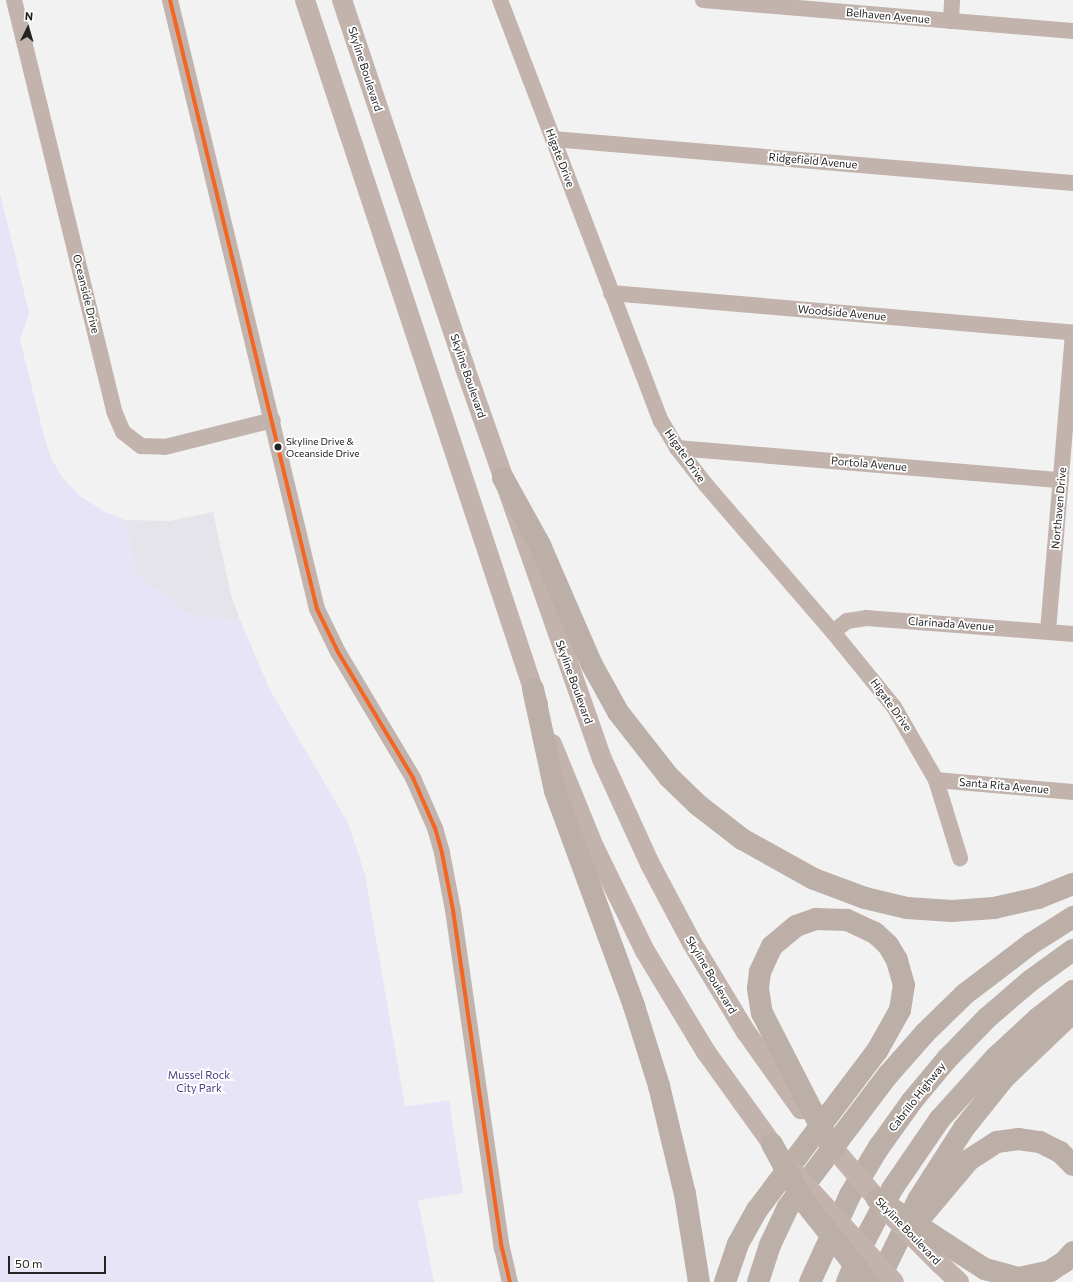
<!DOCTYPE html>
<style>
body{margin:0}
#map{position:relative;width:1073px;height:1282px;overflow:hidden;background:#f2f2f3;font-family:Commissioner,sans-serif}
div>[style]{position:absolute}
.built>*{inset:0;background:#e5e4ea}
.green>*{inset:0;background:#e6e4f6}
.minor>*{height:16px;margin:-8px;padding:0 8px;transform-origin:8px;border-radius:8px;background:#c2b4ac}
.major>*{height:20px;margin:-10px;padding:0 10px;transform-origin:10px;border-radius:10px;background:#c2b4ac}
.highway>*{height:22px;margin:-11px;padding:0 11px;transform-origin:11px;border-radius:11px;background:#bcafa7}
.major-bridge>*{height:20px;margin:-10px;padding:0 10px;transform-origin:10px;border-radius:10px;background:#c2b4ac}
.highway-bridge>*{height:22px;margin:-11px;padding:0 11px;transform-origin:11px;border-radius:11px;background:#bcafa7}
.bus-1>*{height:4px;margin:-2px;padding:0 2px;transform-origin:2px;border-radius:2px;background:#f26522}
.dots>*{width:11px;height:11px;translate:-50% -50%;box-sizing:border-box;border:2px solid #fff;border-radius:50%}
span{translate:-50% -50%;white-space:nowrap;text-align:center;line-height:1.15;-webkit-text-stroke:3.5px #fff;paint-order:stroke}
.bus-label{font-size:10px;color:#242424}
.left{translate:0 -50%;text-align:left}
.street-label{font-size:11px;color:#242424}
.park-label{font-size:11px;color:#4a3987}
.north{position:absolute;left:8px;top:8px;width:40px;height:40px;-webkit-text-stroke:3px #fff;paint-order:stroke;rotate:5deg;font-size:11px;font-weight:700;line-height:16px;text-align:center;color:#242424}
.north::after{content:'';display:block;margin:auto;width:14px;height:18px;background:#242424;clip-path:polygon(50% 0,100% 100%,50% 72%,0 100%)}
.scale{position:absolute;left:8px;top:1256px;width:98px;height:18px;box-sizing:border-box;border:2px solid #242424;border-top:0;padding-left:5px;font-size:12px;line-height:14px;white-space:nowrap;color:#242424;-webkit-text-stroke:3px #fff;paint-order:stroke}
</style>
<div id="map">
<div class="built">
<i style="clip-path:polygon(213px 512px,231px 595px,240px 620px,205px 618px,182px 610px,137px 573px,125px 520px,169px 521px)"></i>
</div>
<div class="green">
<i style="clip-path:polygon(0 193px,29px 313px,20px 340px,45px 440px,52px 460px,62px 477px,80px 496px,105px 512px,125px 520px,137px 573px,182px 610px,205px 618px,240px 620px,270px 690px,348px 823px,365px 875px,405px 1107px,449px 1100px,463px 1193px,418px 1200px,434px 1282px,0 1282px)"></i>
</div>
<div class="minor">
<i style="left:14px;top:0;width:423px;rotate:76.3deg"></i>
<i style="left:114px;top:411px;width:23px;rotate:67deg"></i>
<i style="left:123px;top:432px;width:23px;rotate:38deg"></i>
<i style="left:141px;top:446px;width:24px;rotate:2deg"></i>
<i style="left:165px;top:447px;width:111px;rotate:-14deg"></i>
<i style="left:170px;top:0;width:626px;rotate:76.43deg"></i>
<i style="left:317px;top:609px;width:48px;rotate:64deg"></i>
<i style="left:338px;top:652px;width:147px;rotate:59.2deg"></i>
<i style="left:413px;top:778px;width:55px;rotate:66.3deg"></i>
<i style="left:435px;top:828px;width:26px;rotate:74deg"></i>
<i style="left:442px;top:853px;width:58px;rotate:79.1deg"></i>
<i style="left:453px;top:910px;width:342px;rotate:81.8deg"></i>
<i style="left:502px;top:1248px;width:35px;rotate:77deg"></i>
<i style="left:500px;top:0;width:451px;rotate:69.1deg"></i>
<i style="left:661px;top:421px;width:31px;rotate:59deg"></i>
<i style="left:677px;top:448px;width:47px;rotate:51.9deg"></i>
<i style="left:706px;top:485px;width:194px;rotate:49.2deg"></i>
<i style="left:833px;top:632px;width:97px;rotate:50.9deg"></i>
<i style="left:894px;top:707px;width:84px;rotate:60.1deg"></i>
<i style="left:936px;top:780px;width:82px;rotate:72.9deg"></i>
<i style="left:703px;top:0;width:371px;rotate:4.8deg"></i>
<i style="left:951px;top:21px;width:21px;rotate:-87deg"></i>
<i style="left:553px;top:139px;width:522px;rotate:4.84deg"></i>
<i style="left:611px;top:293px;width:464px;rotate:4.9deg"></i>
<i style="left:677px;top:448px;width:385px;rotate:4.8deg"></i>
<i style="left:1048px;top:631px;width:296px;rotate:-85.2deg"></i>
<i style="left:833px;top:632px;width:18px;rotate:-38deg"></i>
<i style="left:847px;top:621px;width:19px;rotate:-9deg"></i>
<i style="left:866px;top:618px;width:208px;rotate:4.4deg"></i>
<i style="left:936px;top:780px;width:138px;rotate:5deg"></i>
</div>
<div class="major">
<i style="left:305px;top:0;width:742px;rotate:71.69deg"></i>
<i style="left:342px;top:0;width:388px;rotate:71.5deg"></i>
<i style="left:465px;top:368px;width:414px;rotate:70.7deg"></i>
<i style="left:602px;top:759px;width:115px;rotate:65.4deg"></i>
<i style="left:650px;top:864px;width:89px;rotate:62deg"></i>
<i style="left:692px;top:943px;width:104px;rotate:58.8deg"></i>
<i style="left:746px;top:1032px;width:95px;rotate:54.5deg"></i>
<i style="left:552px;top:744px;width:111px;rotate:67.8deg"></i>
<i style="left:594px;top:847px;width:116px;rotate:63.9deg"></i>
<i style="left:645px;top:951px;width:118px;rotate:58.9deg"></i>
<i style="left:706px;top:1052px;width:113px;rotate:54.3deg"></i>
<i style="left:940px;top:1264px;width:26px;rotate:43deg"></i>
</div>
<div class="highway">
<i style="left:503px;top:478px;width:77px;rotate:61.1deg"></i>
<i style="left:540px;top:545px;width:129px;rotate:66.6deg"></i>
<i style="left:591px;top:663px;width:56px;rotate:61.1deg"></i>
<i style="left:618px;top:712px;width:83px;rotate:51.9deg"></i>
<i style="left:669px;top:777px;width:40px;rotate:44deg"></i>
<i style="left:698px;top:805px;width:56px;rotate:37.7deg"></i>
<i style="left:742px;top:839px;width:82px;rotate:29.1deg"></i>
<i style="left:814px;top:879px;width:54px;rotate:20.4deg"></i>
<i style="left:865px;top:898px;width:43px;rotate:13.4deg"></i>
<i style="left:907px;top:908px;width:45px;rotate:3.8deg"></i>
<i style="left:952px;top:911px;width:42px;rotate:-4.1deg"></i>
<i style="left:994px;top:908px;width:45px;rotate:-12.8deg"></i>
<i style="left:1038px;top:898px;width:38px;rotate:-22deg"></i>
<i style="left:533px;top:689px;width:104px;rotate:77.8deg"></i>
<i style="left:555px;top:791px;width:229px;rotate:69.8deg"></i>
<i style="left:634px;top:1006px;width:84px;rotate:72.6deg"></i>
<i style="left:659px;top:1086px;width:111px;rotate:76.5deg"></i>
<i style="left:685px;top:1194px;width:89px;rotate:81deg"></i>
<i style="left:922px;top:1216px;width:73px;rotate:-50deg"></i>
<i style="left:969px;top:1160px;width:33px;rotate:-33deg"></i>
<i style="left:997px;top:1142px;width:21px;rotate:-8deg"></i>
<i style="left:1018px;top:1139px;width:22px;rotate:8deg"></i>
<i style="left:1040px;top:1142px;width:22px;rotate:27deg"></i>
<i style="left:1060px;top:1152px;width:18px;rotate:45deg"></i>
<i style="left:949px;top:1246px;width:43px;rotate:32.6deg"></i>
<i style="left:985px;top:1269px;width:34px;rotate:15deg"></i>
<i style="left:1018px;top:1278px;width:33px;rotate:-12deg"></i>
<i style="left:1050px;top:1271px;width:17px;rotate:-33deg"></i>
<i style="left:1064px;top:1262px;width:13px;rotate:-48deg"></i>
<i style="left:725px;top:1282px;width:40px;rotate:-71.1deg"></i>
<i style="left:738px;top:1244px;width:39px;rotate:-61deg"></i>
<i style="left:757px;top:1210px;width:199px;rotate:-53deg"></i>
<i style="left:877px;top:1051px;width:47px;rotate:-60.7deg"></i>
<i style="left:900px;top:1010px;width:25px;rotate:-81deg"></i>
<i style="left:904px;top:985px;width:26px;rotate:-106deg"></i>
<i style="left:897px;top:960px;width:17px;rotate:-121deg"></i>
<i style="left:888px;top:945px;width:18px;rotate:-137deg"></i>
<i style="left:875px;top:933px;width:31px;rotate:-155deg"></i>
<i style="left:847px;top:920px;width:31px;rotate:-178deg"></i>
<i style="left:816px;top:919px;width:21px;rotate:161deg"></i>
<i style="left:796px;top:926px;width:31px;rotate:140deg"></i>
<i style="left:772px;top:946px;width:29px;rotate:115deg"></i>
<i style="left:760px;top:972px;width:17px;rotate:97deg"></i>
<i style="left:758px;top:989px;width:24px;rotate:81deg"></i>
<i style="left:762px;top:1013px;width:99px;rotate:62.9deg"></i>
<i style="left:758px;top:1282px;width:39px;rotate:-72deg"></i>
<i style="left:770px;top:1245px;width:42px;rotate:-64.7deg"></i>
<i style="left:788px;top:1207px;width:166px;rotate:-52.9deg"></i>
<i style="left:888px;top:1075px;width:56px;rotate:-48.6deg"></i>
<i style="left:925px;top:1033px;width:56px;rotate:-44.3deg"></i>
<i style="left:965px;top:994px;width:84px;rotate:-37.3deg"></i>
<i style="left:1032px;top:943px;width:49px;rotate:-32.4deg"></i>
<i style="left:810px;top:1282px;width:96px;rotate:-65.3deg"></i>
<i style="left:850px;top:1195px;width:56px;rotate:-58.9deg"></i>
<i style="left:879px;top:1147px;width:57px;rotate:-54.3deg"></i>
<i style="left:912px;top:1101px;width:55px;rotate:-50.2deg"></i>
<i style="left:947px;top:1059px;width:57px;rotate:-45.7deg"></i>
<i style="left:987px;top:1018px;width:57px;rotate:-40.7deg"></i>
<i style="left:1030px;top:981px;width:53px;rotate:-35.8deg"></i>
<i style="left:847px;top:1282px;width:48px;rotate:-66.6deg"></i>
<i style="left:866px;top:1238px;width:55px;rotate:-62deg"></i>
<i style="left:892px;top:1189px;width:85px;rotate:-55.6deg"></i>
<i style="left:940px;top:1119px;width:84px;rotate:-47.9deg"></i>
<i style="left:996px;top:1057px;width:56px;rotate:-42.8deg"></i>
<i style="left:1037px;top:1019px;width:46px;rotate:-37.9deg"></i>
<i style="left:878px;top:1282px;width:91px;rotate:-64deg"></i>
<i style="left:918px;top:1200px;width:85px;rotate:-57.4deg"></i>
<i style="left:964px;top:1128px;width:64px;rotate:-51.3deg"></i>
<i style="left:1004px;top:1078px;width:95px;rotate:-43.7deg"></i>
</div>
<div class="major-bridge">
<i style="left:823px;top:1136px;width:104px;rotate:49.3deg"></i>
<i style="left:891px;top:1215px;width:69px;rotate:45deg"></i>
<i style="left:793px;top:1171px;width:150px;rotate:47.7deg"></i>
</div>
<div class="highway-bridge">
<i style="left:807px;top:1101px;width:55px;rotate:61.6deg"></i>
<i style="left:772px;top:1144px;width:63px;rotate:61.4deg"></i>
<i style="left:802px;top:1199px;width:106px;rotate:51.5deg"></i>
<i style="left:877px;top:1199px;width:86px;rotate:33.1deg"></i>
</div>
<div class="bus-1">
<i style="left:170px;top:0;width:626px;rotate:76.43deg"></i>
<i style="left:317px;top:609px;width:48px;rotate:64deg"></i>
<i style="left:338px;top:652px;width:147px;rotate:59.2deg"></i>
<i style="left:413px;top:778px;width:55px;rotate:66.3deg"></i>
<i style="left:435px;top:828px;width:26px;rotate:74deg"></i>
<i style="left:442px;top:853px;width:58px;rotate:79.1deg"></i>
<i style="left:453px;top:910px;width:342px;rotate:81.8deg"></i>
<i style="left:502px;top:1248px;width:35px;rotate:77deg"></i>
</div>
<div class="dots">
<i style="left:278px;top:447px;background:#242424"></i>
</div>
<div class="bus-label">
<span class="left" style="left:286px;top:447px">Skyline Drive &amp;<br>Oceanside Drive</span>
</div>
<div class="street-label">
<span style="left:888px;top:16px;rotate:5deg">Belhaven Avenue</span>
<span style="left:365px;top:69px;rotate:72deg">Skyline Boulevard</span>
<span style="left:560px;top:158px;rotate:69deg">Higate Drive</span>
<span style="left:813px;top:161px;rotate:5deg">Ridgefield Avenue</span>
<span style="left:86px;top:294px;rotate:76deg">Oceanside Drive</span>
<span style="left:842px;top:313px;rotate:5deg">Woodside Avenue</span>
<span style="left:468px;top:376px;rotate:71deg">Skyline Boulevard</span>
<span style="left:685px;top:456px;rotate:55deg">Higate Drive</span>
<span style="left:869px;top:464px;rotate:5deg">Portola Avenue</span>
<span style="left:1059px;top:508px;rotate:-85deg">Northaven Drive</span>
<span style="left:951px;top:624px;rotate:4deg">Clarinada Avenue</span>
<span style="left:574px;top:682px;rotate:70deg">Skyline Boulevard</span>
<span style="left:891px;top:705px;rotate:54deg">Higate Drive</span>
<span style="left:1004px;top:786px;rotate:5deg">Santa Rita Avenue</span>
<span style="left:711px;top:975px;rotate:59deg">Skyline Boulevard</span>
<span style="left:917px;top:1097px;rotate:-52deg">Cabrillo Highway</span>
<span style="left:908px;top:1231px;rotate:46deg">Skyline Boulevard</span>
</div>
<div class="park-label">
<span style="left:199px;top:1082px">Mussel Rock<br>City Park</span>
</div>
<div class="north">N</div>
<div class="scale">50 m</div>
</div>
